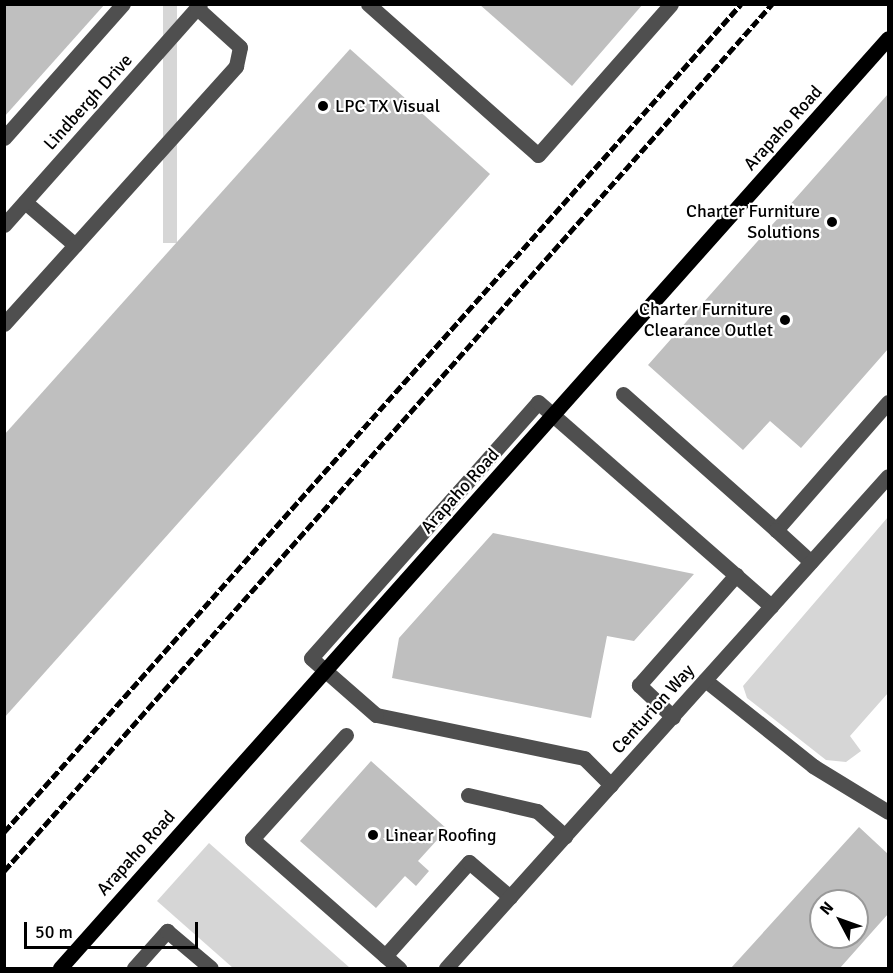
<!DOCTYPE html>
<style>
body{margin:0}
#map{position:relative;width:893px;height:973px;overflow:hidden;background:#fff;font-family:Signika,sans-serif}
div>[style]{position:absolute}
.green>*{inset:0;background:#d6d6d6;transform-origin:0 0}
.building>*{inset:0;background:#bfbfbf}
.minor>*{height:15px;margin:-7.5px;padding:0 7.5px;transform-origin:7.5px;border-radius:7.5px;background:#4f4f4f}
.major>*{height:15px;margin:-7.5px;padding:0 7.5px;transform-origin:7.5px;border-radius:7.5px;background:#000}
.rail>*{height:4.5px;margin-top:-2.25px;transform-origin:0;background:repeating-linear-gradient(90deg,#000 0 9px,transparent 0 12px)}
.dots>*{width:16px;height:16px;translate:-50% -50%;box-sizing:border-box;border:3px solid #fff;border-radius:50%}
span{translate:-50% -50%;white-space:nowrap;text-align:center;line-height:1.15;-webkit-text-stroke:4.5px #fff;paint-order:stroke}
.street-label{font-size:18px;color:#000}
.poi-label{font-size:18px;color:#000}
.left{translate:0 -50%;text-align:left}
.right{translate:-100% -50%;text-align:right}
.frame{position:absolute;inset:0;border:6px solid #000;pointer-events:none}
.north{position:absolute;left:809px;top:889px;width:60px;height:60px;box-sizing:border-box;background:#fff;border:2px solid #999;border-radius:50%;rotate:311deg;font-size:16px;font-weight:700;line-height:24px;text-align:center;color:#000}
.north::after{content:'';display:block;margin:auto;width:21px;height:27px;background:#000;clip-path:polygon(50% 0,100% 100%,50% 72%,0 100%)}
.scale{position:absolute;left:24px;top:922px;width:174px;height:27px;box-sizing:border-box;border:3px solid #000;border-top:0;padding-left:8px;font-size:18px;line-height:21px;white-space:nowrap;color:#000;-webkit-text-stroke:4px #fff;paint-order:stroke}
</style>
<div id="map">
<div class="green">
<i style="left:163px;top:5px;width:14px;height:238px"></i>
<i style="clip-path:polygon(888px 517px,888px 693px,850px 736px,861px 751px,846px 762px,826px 760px,747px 698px,743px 686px)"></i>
<i style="clip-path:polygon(209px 843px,350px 968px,233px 968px,157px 901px)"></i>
</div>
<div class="building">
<i style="clip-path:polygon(4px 4px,105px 4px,4px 117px)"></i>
<i style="clip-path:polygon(479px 4px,643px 4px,572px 86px)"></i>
<i style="clip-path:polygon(350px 49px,490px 174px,4px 718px,4px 435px)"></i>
<i style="clip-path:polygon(888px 94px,888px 349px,801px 448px,770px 421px,743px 450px,648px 365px)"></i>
<i style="clip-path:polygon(493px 533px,694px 574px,634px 641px,607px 636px,591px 718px,392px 678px,399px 638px)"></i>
<i style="clip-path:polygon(371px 761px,447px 829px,418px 861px,429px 871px,416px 886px,405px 876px,376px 908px,300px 841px)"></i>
<i style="clip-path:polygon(evenodd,859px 827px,888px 854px,888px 914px,840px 968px,731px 968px,859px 827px,821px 901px,857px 901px,857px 937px,821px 937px,821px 901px)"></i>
</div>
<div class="minor">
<i style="left:368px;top:4px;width:227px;rotate:41.6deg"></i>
<i style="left:538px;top:155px;width:201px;rotate:-48.6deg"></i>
<i style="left:4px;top:138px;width:179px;rotate:-48.4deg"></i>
<i style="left:25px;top:202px;width:66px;rotate:40.7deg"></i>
<i style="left:4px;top:225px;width:295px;rotate:-48.4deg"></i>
<i style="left:4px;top:324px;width:347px;rotate:-48deg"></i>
<i style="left:236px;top:66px;width:19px;rotate:-78deg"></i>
<i style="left:240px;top:47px;width:58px;rotate:-137.8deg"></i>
<i style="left:623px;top:394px;width:205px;rotate:41.6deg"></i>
<i style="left:776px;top:530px;width:170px;rotate:-48.8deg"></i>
<i style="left:776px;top:530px;width:47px;rotate:42.4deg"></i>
<i style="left:705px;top:680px;width:138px;rotate:38.5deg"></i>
<i style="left:813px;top:766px;width:88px;rotate:31.5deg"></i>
<i style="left:673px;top:717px;width:47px;rotate:-136.7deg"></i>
<i style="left:639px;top:685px;width:147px;rotate:-48.6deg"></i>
<i style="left:346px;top:735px;width:140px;rotate:132.1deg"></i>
<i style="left:252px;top:839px;width:196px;rotate:41.3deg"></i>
<i style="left:611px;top:785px;width:38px;rotate:-135deg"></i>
<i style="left:584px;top:758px;width:212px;rotate:-168.3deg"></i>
<i style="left:376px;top:715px;width:86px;rotate:-138.8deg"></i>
<i style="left:311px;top:658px;width:342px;rotate:-48.4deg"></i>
<i style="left:538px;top:402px;width:310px;rotate:41.2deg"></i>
<i style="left:468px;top:795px;width:71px;rotate:13.1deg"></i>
<i style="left:537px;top:811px;width:38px;rotate:42deg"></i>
<i style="left:385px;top:956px;width:126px;rotate:-48.2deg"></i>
<i style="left:469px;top:862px;width:54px;rotate:40.5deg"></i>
<i style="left:134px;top:968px;width:50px;rotate:-48.3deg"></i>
<i style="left:167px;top:931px;width:57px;rotate:40.1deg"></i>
<i style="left:446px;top:968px;width:661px;rotate:-48.06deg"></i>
</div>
<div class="major">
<i style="left:60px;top:968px;width:1245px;rotate:-48.32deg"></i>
</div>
<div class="rail">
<i style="left:4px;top:832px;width:1108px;rotate:-48.33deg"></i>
<i style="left:4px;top:871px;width:1158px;rotate:-48.47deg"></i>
</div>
<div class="dots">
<i style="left:323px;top:106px;background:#000"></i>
<i style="left:832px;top:222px;background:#000"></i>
<i style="left:785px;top:320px;background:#000"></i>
<i style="left:373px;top:835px;background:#000"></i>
</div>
<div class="street-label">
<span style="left:88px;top:102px;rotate:-48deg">Lindbergh Drive</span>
<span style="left:783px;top:128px;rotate:-48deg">Arapaho Road</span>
<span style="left:460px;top:491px;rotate:-48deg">Arapaho Road</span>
<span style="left:653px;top:709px;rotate:-48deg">Centurion Way</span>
<span style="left:136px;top:853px;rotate:-48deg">Arapaho Road</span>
</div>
<div class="poi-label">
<span class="left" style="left:335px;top:106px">LPC TX Visual</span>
<span class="right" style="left:820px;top:222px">Charter Furniture<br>Solutions</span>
<span class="right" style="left:773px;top:320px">Charter Furniture<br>Clearance Outlet</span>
<span class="left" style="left:385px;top:835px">Linear Roofing</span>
</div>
<div class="frame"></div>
<div class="north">N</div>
<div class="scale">50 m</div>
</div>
